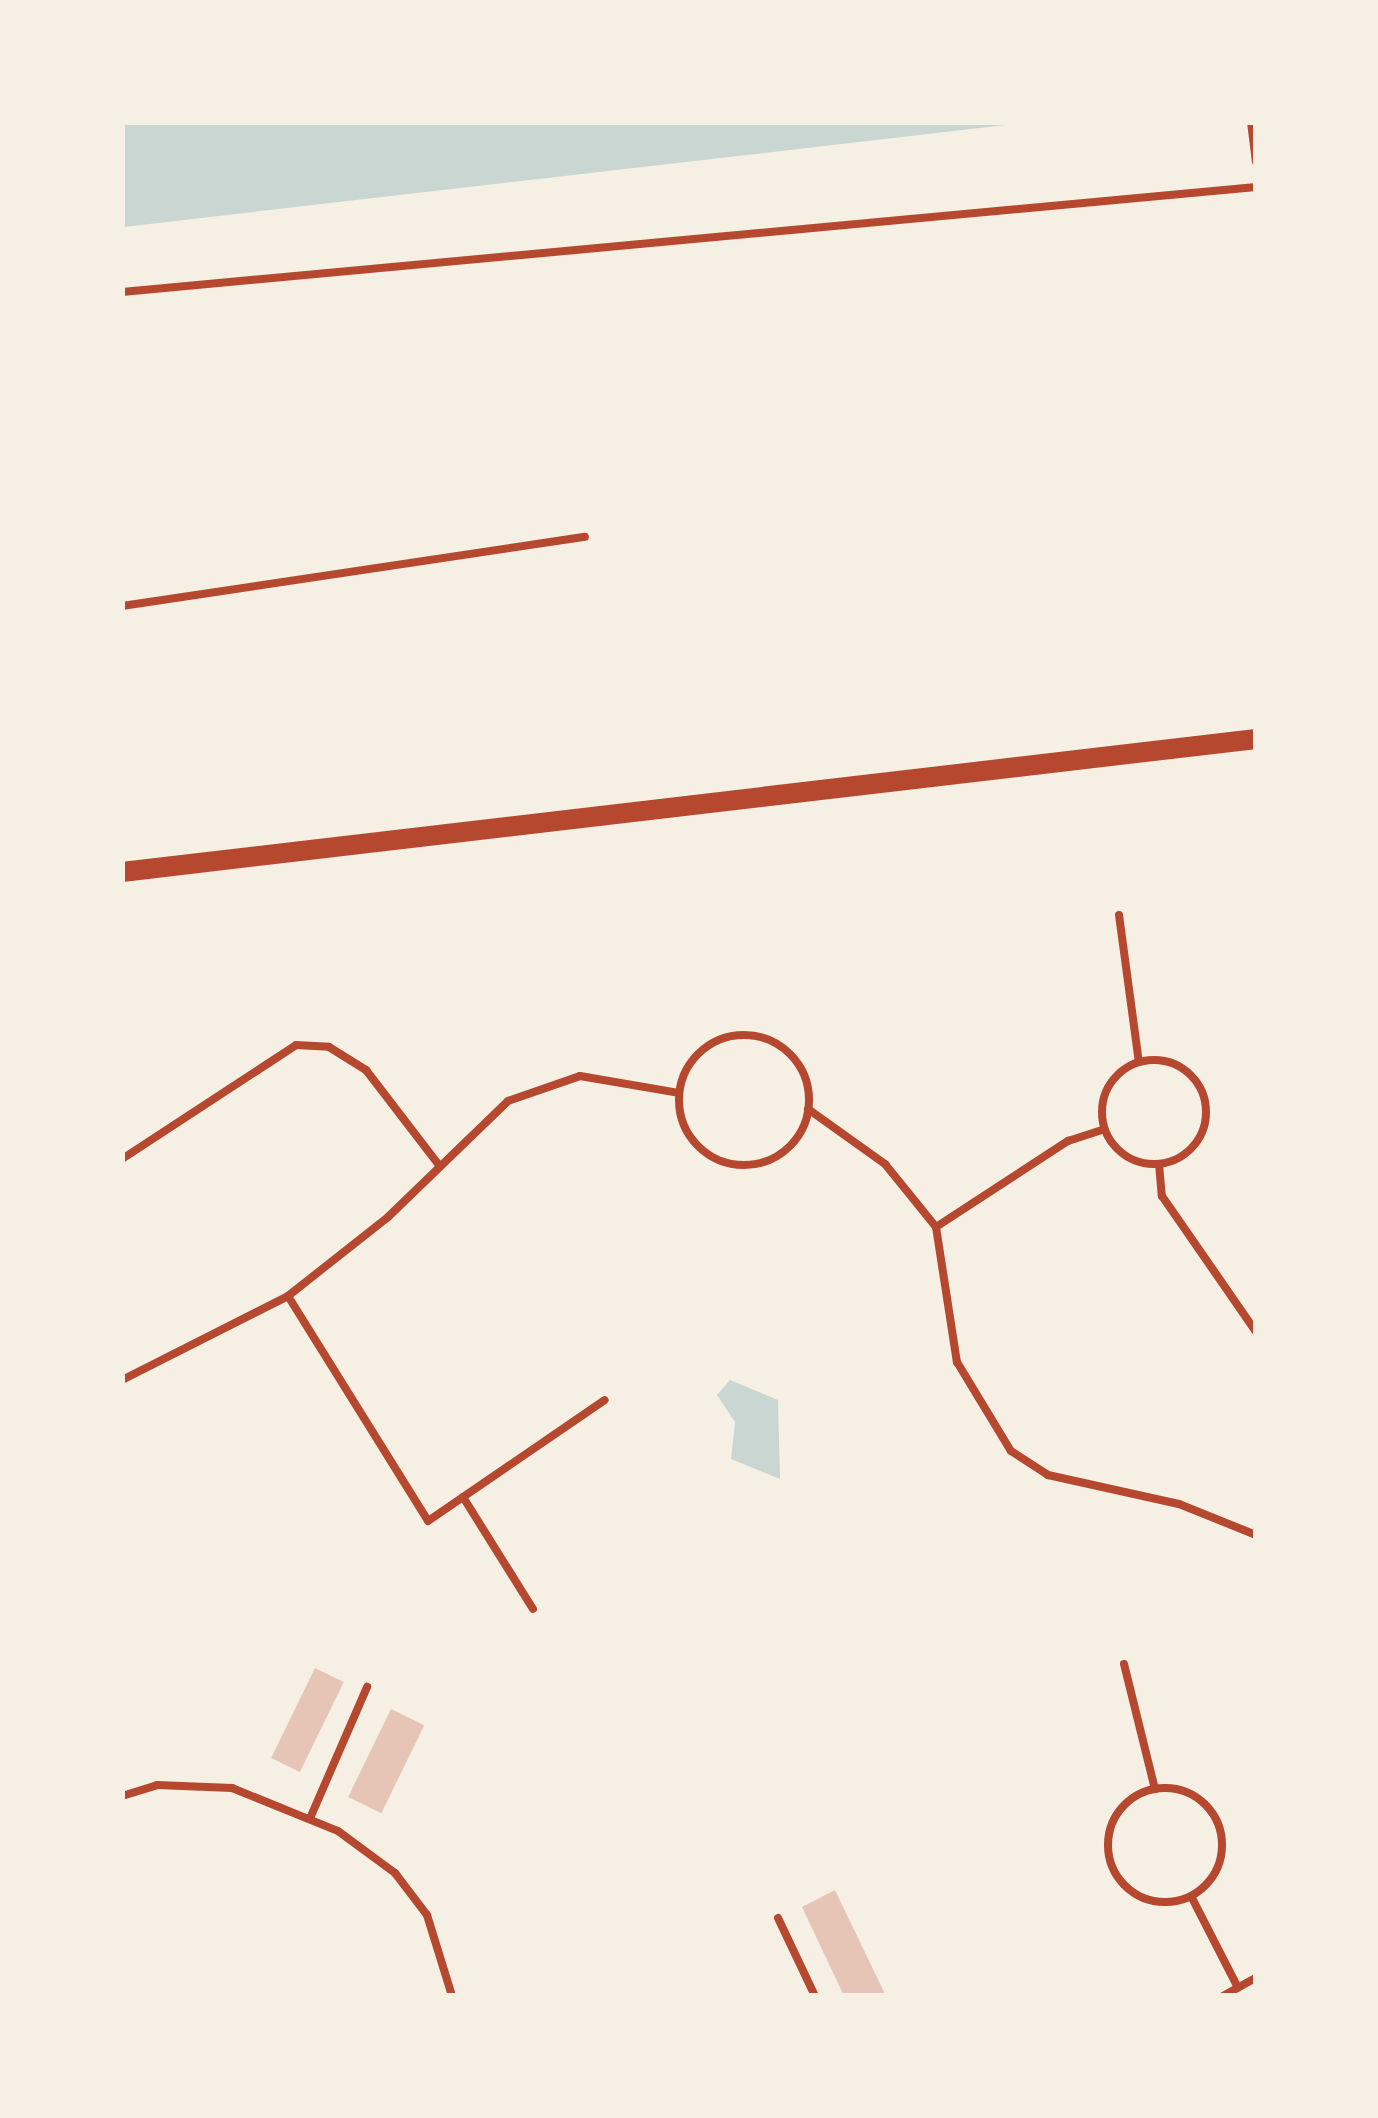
<!DOCTYPE html>
<style>
body{margin:0}
#map{position:relative;width:1378px;height:2118px;overflow:hidden;background:#f6efe4;font-family:"PT Sans Narrow",sans-serif}
div>[style]{position:absolute}
.water>*{inset:0;background:#c9d6d2}
.building>*{inset:0;background:#e6c5b7;transform-origin:0 0}
.service>*{height:8px;margin:-4px;padding:0 4px;transform-origin:4px;border-radius:4px;background:#b5482f}
.service>.ring{margin:-4px;padding:0;box-sizing:content-box;background:none;border:8px solid #b5482f;border-radius:50%}
.secondary>*{height:20px;margin:-10px;padding:0 10px;transform-origin:10px;border-radius:10px;background:#b5482f}
span{translate:-50% -50%;white-space:nowrap;text-align:center;line-height:1.15;-webkit-text-stroke:10px #f6efe4;paint-order:stroke}
.frame{position:absolute;inset:0;border:125px solid #f6efe4;pointer-events:none}
</style>
<div id="map">
<div class="water">
<i style="clip-path:polygon(123px 122px,1023px 122px,1023px 123px,123px 227px)"></i>
<i style="clip-path:polygon(730px 1380px,778px 1400px,780px 1479px,731px 1459px,735px 1422px,717px 1395px)"></i>
</div>
<div class="building">
<i style="left:315px;top:1668px;width:32px;height:100px;rotate:26deg"></i>
<i style="left:391px;top:1709px;width:37px;height:98px;rotate:26deg"></i>
<i style="clip-path:polygon(835px 1890px,886px 1996px,844px 1996px,802px 1907px)"></i>
</div>
<div class="service">
<i style="left:1251px;top:122px;width:40px;rotate:82.9deg"></i>
<i style="left:122px;top:292px;width:1139px;rotate:-5.29deg"></i>
<i style="left:122px;top:606px;width:468px;rotate:-8.5deg"></i>
<i style="left:1119px;top:915px;width:148px;rotate:82.3deg"></i>
<i class="ring" style="left:679px;top:1035px;width:122px;height:122px"></i>
<i class="ring" style="left:1102px;top:1060px;width:96px;height:96px"></i>
<i style="left:808px;top:1109px;width:95px;rotate:35.5deg"></i>
<i style="left:885px;top:1164px;width:81px;rotate:51deg"></i>
<i style="left:936px;top:1227px;width:137px;rotate:81.2deg"></i>
<i style="left:957px;top:1362px;width:104px;rotate:58.8deg"></i>
<i style="left:1011px;top:1451px;width:44px;rotate:33deg"></i>
<i style="left:1048px;top:1475px;width:134px;rotate:12.5deg"></i>
<i style="left:1179px;top:1504px;width:83px;rotate:21.9deg"></i>
<i style="left:122px;top:1159px;width:208px;rotate:-33.2deg"></i>
<i style="left:296px;top:1045px;width:33px;rotate:3deg"></i>
<i style="left:329px;top:1047px;width:44px;rotate:31.9deg"></i>
<i style="left:366px;top:1070px;width:118px;rotate:52.5deg"></i>
<i style="left:1159px;top:1164px;width:32px;rotate:85deg"></i>
<i style="left:1162px;top:1196px;width:165px;rotate:55.3deg"></i>
<i style="left:936px;top:1227px;width:158px;rotate:-33.1deg"></i>
<i style="left:1068px;top:1141px;width:38px;rotate:-18deg"></i>
<i style="left:288px;top:1296px;width:265px;rotate:58.1deg"></i>
<i style="left:428px;top:1521px;width:214px;rotate:-34.4deg"></i>
<i style="left:122px;top:1380px;width:186px;rotate:-26.8deg"></i>
<i style="left:288px;top:1296px;width:127px;rotate:-38.3deg"></i>
<i style="left:388px;top:1217px;width:167px;rotate:-44deg"></i>
<i style="left:508px;top:1101px;width:76px;rotate:-19.1deg"></i>
<i style="left:580px;top:1076px;width:100px;rotate:9.7deg"></i>
<i style="left:463px;top:1497px;width:132px;rotate:58deg"></i>
<i style="left:1124px;top:1664px;width:129px;rotate:76.1deg"></i>
<i class="ring" style="left:1108px;top:1788px;width:106px;height:106px"></i>
<i style="left:122px;top:1796px;width:37px;rotate:-17deg"></i>
<i style="left:157px;top:1785px;width:75px;rotate:2.3deg"></i>
<i style="left:232px;top:1788px;width:114px;rotate:22.1deg"></i>
<i style="left:338px;top:1831px;width:71px;rotate:36.4deg"></i>
<i style="left:395px;top:1873px;width:53px;rotate:52.7deg"></i>
<i style="left:427px;top:1915px;width:85px;rotate:72.8deg"></i>
<i style="left:311px;top:1816px;width:141px;rotate:-66.5deg"></i>
<i style="left:1191px;top:1896px;width:103px;rotate:62.9deg"></i>
<i style="left:778px;top:1918px;width:86px;rotate:64.6deg"></i>
<i style="left:1223px;top:1996px;width:38px;rotate:-29deg"></i>
</div>
<div class="secondary">
<i style="left:122px;top:872px;width:1142px;rotate:-6.69deg"></i>
</div>
<div class="frame"></div>
</div>
